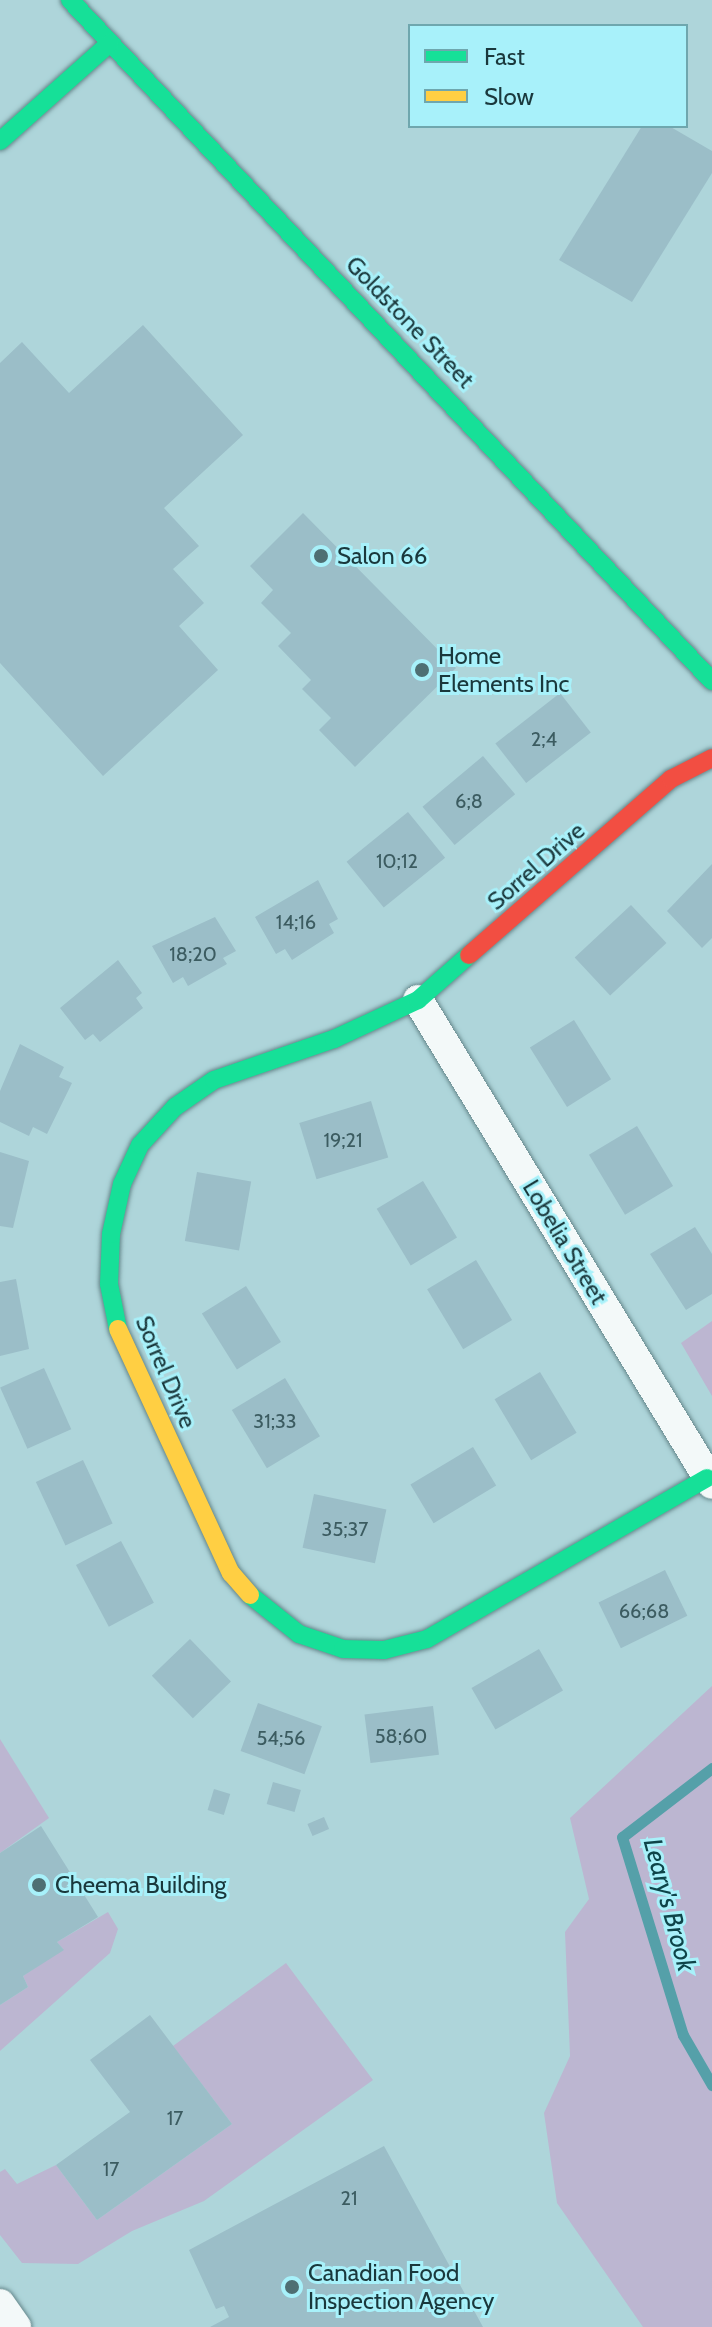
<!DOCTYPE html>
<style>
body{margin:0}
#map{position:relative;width:712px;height:2327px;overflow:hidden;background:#aed5da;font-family:Cabin,sans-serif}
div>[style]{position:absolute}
.green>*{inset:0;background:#bcb6d1}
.stream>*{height:11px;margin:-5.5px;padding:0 5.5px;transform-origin:5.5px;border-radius:5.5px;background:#55a0a9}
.building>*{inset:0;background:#9bbec8;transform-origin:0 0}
.roads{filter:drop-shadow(0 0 2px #65878b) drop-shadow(0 0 2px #65878b)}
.street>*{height:30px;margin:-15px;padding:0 15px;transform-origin:15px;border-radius:15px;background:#f3f9f9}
.fast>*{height:18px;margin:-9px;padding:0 9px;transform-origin:9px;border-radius:9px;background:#16e098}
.slow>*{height:18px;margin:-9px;padding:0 9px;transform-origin:9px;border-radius:9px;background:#ffcf43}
.jam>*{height:18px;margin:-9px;padding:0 9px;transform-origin:9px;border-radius:9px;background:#f24e42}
.dots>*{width:22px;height:22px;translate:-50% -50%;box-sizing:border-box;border:4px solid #a8f1fa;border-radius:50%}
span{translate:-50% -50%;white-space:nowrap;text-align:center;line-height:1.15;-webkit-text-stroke:6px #a8f1fa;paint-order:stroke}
.number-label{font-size:20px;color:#3c5c61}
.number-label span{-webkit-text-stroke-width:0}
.street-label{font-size:24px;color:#1a383c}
.poi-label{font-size:24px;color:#1a383c}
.left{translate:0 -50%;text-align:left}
.water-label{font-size:26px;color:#0e4449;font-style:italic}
.legend{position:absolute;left:408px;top:24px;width:280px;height:104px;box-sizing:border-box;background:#a8f1fa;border:2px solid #6fa7ae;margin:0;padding:10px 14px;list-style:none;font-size:24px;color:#1a383c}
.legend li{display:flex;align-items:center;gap:16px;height:40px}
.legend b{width:40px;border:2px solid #6fa7ae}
</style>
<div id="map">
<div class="green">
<i style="clip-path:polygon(712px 1321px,712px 1396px,681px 1343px)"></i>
<i style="clip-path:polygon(712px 1686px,712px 2327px,643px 2327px,557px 2203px,544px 2113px,570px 2056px,565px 1932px,589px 1899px,570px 1818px)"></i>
<i style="clip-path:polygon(0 1739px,49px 1818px,0 1853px)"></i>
<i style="clip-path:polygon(108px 1912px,118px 1929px,110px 1953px,0 2051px,0 2005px,28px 1987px,23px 1976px,63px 1949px,57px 1942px)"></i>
<i style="clip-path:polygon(286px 1963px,373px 2080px,204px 2201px,132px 2231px,78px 2264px,22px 2263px,0 2235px,0 2172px,5px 2169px,17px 2184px,56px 2165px,97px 2220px,232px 2124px,173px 2046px)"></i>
</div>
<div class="stream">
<i style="left:712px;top:1768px;width:113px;rotate:142.5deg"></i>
<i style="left:622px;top:1837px;width:207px;rotate:72.9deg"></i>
<i style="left:683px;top:2035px;width:58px;rotate:59.9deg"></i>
</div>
<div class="building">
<i style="clip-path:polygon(642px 126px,669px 126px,712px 151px,712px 173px,632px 302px,559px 260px)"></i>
<i style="clip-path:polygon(143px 325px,243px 435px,164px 508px,199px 546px,173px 569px,204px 603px,179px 626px,218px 670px,103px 776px,0 663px,0 363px,22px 342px,69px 393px)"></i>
<i style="clip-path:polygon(303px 513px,456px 668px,355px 767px,319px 730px,331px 718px,302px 689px,311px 680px,278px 646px,291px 633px,261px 603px,273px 590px,250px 566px)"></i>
<i style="left:560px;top:693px;width:50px;height:82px;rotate:52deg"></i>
<i style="left:483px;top:756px;width:50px;height:79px;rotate:50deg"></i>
<i style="left:408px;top:812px;width:59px;height:79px;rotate:51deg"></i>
<i style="clip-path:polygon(712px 864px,712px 938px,702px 948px,667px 911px)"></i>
<i style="clip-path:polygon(318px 880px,338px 919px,329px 924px,334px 933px,292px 960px,285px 949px,276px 954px,255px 917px)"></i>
<i style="left:631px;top:905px;width:52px;height:77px;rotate:47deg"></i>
<i style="clip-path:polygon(215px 917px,236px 951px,223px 958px,227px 964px,188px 986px,183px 977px,173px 983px,152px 946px)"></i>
<i style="clip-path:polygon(118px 960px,142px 993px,136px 998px,143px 1008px,100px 1042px,93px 1034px,85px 1040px,60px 1008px)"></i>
<i style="left:574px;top:1020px;width:70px;height:52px;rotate:58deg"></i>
<i style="clip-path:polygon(20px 1044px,64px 1067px,59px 1077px,72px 1083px,47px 1134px,33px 1127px,29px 1136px,0 1122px,0 1091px)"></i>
<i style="left:371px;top:1101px;width:59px;height:75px;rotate:73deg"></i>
<i style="left:637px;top:1126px;width:70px;height:56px;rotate:59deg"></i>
<i style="clip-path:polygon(0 1152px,29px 1161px,13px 1228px,0 1226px)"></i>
<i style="left:197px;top:1172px;width:55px;height:70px;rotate:10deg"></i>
<i style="left:423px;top:1181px;width:66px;height:54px;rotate:59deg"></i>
<i style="clip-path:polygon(695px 1227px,712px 1254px,712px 1294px,686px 1310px,650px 1254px)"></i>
<i style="left:476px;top:1260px;width:70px;height:57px;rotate:59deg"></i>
<i style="clip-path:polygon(16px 1279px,29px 1349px,0 1356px,0 1282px)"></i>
<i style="left:246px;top:1286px;width:66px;height:52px;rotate:58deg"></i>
<i style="left:44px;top:1368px;width:67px;height:48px;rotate:66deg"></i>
<i style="left:540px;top:1372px;width:71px;height:53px;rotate:59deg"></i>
<i style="left:285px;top:1378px;width:68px;height:62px;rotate:59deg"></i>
<i style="left:473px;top:1447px;width:45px;height:73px;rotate:59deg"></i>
<i style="left:83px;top:1460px;width:70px;height:52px;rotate:65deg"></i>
<i style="left:314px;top:1494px;width:74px;height:55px;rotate:12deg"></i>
<i style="left:121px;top:1541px;width:70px;height:51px;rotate:62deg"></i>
<i style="left:665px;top:1570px;width:51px;height:74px;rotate:64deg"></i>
<i style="left:190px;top:1639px;width:59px;height:53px;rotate:46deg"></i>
<i style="left:539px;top:1649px;width:48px;height:78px;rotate:60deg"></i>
<i style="left:258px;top:1703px;width:68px;height:51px;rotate:20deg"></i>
<i style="left:433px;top:1706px;width:49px;height:69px;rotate:83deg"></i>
<i style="left:273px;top:1782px;width:29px;height:23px;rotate:16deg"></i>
<i style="left:214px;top:1789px;width:17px;height:22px;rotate:17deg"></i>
<i style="left:324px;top:1817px;width:13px;height:18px;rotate:67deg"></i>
<i style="clip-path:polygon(41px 1826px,98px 1917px,57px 1942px,64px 1950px,23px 1976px,28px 1987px,0 2005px,0 1853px)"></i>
<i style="clip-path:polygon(150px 2015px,232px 2124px,97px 2220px,56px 2165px,130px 2112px,90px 2060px)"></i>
<i style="clip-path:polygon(384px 2146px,483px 2327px,210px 2327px,229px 2317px,224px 2306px,216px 2309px,189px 2250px)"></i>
</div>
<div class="roads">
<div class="street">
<i style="left:418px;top:1000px;width:566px;rotate:58.72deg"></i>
<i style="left:0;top:2304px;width:28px;rotate:55deg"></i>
</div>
<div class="fast">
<i style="left:70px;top:0;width:936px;rotate:46.69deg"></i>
<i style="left:0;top:141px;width:147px;rotate:-41.7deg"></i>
<i style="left:118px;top:1329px;width:46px;rotate:-101.3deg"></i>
<i style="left:109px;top:1284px;width:50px;rotate:-87.7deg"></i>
<i style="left:111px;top:1234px;width:51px;rotate:-77.6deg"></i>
<i style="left:122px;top:1184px;width:43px;rotate:-65.2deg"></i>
<i style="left:140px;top:1145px;width:52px;rotate:-47.4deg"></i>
<i style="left:175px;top:1107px;width:47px;rotate:-34.7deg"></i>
<i style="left:214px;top:1080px;width:127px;rotate:-18.9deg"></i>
<i style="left:334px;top:1039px;width:93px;rotate:-24.9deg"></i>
<i style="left:418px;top:1000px;width:68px;rotate:-41.4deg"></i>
<i style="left:250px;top:1595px;width:63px;rotate:38.5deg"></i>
<i style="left:299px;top:1634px;width:46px;rotate:18.8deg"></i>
<i style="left:343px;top:1649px;width:41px;rotate:1.4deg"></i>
<i style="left:384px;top:1650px;width:44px;rotate:-14.3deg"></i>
<i style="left:427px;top:1639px;width:323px;rotate:-29.9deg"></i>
</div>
<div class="slow">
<i style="left:118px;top:1329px;width:269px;rotate:65.2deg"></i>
<i style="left:231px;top:1573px;width:29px;rotate:49deg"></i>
</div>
<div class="jam">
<i style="left:469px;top:955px;width:268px;rotate:-41.1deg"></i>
<i style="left:671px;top:779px;width:46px;rotate:-27.1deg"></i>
</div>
</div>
<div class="dots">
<i style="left:321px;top:556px;background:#4e6f73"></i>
<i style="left:422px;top:670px;background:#4e6f73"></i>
<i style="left:39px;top:1885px;background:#4e6f73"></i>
<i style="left:292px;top:2287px;background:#4e6f73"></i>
</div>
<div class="number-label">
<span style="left:544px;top:739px">2;4</span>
<span style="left:469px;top:801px">6;8</span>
<span style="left:397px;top:861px">10;12</span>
<span style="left:296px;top:922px">14;16</span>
<span style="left:193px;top:954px">18;20</span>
<span style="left:343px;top:1140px">19;21</span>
<span style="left:275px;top:1421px">31;33</span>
<span style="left:345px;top:1529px">35;37</span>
<span style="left:644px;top:1611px">66;68</span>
<span style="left:401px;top:1736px">58;60</span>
<span style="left:281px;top:1738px">54;56</span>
<span style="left:175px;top:2118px">17</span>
<span style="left:111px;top:2169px">17</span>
<span style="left:349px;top:2198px">21</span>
</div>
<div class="street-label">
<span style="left:410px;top:322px;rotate:46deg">Goldstone Street</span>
<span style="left:536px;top:866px;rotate:-41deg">Sorrel Drive</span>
<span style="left:565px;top:1242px;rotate:59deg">Lobelia Street</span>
<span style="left:166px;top:1372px;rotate:67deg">Sorrel Drive</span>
</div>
<div class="poi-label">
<span class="left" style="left:337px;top:556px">Salon 66</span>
<span class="left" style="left:438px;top:670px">Home<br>Elements Inc</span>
<span class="left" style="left:55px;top:1885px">Cheema Building</span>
<span class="left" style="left:308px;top:2287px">Canadian Food<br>Inspection Agency</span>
</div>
<div class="water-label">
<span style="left:669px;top:1905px;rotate:75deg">Leary's Brook</span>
</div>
<ul class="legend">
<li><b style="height:10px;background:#16e098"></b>Fast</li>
<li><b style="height:10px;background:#ffcf43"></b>Slow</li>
</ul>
</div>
